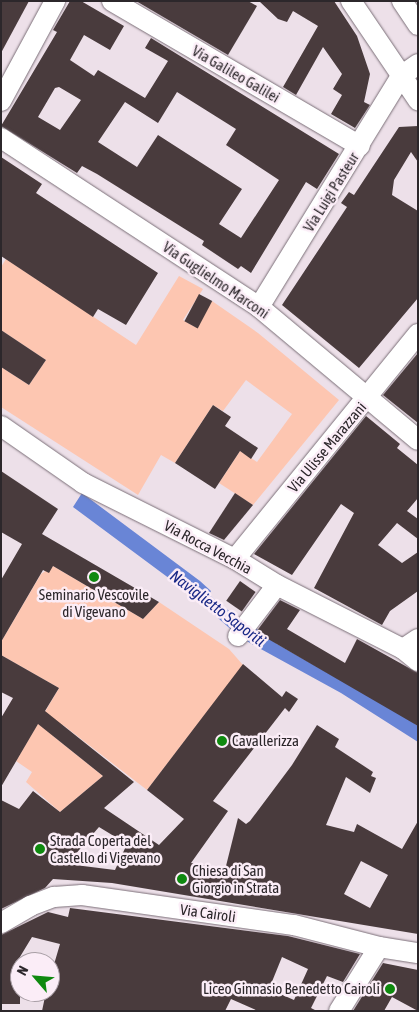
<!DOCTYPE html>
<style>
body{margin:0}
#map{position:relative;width:419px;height:1012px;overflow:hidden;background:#ede0e9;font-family:"Asap Condensed",sans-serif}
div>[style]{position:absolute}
.green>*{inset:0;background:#fdc6b1}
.water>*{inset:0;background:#6985d6}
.building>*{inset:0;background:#493b3d;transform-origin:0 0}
.roads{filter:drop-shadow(0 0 1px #7b6f78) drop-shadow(0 0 1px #7b6f78)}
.minor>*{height:20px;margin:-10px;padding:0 10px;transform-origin:10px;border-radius:10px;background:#fff}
.dots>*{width:14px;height:14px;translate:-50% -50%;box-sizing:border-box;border:2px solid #fbedf7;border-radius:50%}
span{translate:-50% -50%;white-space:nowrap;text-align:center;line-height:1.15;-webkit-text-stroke:5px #fbedf7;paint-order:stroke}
.street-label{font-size:15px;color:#2c272b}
.poi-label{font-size:15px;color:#2c272b}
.left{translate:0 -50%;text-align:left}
.right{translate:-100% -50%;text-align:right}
.water-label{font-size:16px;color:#192987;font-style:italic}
.frame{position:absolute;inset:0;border:2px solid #2c272b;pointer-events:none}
.north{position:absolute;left:10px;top:952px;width:50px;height:50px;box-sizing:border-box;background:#fbedf7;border:1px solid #a89ea5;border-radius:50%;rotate:297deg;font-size:14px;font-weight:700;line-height:20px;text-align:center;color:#2c272b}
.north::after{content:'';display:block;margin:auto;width:18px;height:22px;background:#0f890f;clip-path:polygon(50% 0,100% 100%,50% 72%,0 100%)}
</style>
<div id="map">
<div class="green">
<i style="clip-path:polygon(6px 259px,136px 345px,179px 276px,203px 289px,183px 320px,195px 327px,212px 301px,258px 333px,339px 400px,253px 505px,219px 483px,240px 451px,257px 462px,292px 414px,246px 380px,223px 411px,213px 405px,175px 463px,161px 455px,138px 495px,1px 407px,1px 367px,29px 385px,46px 360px,1px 330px,1px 267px)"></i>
<i style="clip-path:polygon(53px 566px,143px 619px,159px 602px,229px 649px,243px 665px,147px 790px,63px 725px,53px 736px,103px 776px,60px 812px,26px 782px,32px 772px,16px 761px,59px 688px,1px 655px,1px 642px,41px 574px)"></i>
</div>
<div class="water">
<i style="clip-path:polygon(82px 493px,200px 581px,211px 591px,209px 595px,243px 622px,235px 633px,193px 596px,73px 507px)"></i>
<i style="clip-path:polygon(254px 627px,277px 644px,407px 718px,418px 726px,418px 742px,341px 693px,241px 638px)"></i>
</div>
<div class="building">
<i style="clip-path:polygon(1px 1px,29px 1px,1px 53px)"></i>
<i style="clip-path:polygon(evenodd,70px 1px,81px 1px,124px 26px,110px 50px,84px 35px,70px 60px,94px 76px,98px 70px,145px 98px,168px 61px,145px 48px,151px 38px,339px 154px,317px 189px,306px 182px,251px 273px,241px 266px,238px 269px,202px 245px,204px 241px,97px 174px,82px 166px,77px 173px,1px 126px,57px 32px,53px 30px,70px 1px,59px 87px,81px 100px,60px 130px,38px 117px,55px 88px,59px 87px,70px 1px,177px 92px,236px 129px,226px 145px,279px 180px,241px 238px,219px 224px,242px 189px,158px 135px,137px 167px,98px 142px,125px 102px,158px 123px,177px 92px)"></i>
<i style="clip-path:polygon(136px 1px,248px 1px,257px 6px,228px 55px)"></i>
<i style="clip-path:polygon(259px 1px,334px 1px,357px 36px,370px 74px,364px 102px,370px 105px,355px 128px,331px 114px,342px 95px,333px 89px,342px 74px,323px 47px,296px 95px,283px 87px,318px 26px,293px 11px,287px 22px,278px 19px)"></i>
<i style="clip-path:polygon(418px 126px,418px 162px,411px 152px,394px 180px,392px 195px,418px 211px,418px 298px,359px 368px,282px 305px,347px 207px,341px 203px,349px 192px,354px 195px,399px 127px)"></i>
<i style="clip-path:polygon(1px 157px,42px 184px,36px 193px,158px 273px,126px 325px,98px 309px,93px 317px,1px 256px)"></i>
<i style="left:199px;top:294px;width:15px;height:31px;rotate:28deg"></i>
<i style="clip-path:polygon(1px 330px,46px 360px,29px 385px,1px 367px)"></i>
<i style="clip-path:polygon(418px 353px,418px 423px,383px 395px)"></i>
<i style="clip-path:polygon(213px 405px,231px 417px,225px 426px,258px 448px,251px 459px,240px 451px,215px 489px,175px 463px)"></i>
<i style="clip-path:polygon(366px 416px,400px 444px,397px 448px,418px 465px,418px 498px,407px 511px,418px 519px,418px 539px,397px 523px,378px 545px,402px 563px,418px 552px,418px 591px,390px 611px,382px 625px,314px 588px,354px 513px,341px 504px,292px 575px,254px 554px)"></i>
<i style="clip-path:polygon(1px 471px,58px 509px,42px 534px,159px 602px,143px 619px,53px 566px,49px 573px,43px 570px,1px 642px,1px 580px,22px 544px,1px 532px)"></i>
<i style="clip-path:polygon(235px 493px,253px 505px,224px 540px,209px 533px)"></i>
<i style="left:240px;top:581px;width:19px;height:24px;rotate:35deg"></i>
<i style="clip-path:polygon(280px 600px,300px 610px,287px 629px,345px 663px,357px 639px,418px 673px,418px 726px,256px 632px)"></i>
<i style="clip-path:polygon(evenodd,1px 655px,59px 688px,45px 711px,134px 782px,104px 808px,159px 845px,184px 819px,147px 790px,243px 664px,282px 697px,286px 691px,298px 699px,289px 712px,285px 708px,213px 801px,228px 811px,191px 863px,225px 870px,238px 818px,246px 824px,250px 821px,292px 765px,317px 725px,339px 739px,335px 747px,373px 772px,371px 776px,376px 778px,370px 793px,346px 777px,326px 825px,354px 832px,357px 824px,402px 849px,418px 821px,418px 934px,112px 883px,53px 879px,45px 888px,1px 909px,1px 800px,19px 809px,33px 791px,60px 812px,103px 776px,38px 724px,1px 787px,1px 718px,13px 698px,1px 692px,1px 655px,99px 827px,127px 844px,115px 870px,67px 864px,99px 827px,1px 655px,361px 861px,388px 875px,370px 908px,344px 894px,361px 861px)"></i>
<i style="clip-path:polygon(evenodd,70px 908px,288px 936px,360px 954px,343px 982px,327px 976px,311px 1008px,317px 1011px,258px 1011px,231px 999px,225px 1011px,42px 1011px,46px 992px,50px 992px,50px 978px,60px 944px,32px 937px,12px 970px,20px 975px,20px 1004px,1px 1004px,1px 935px,48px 912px,68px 917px,70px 908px,282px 957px,308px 969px,294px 1000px,269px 989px,282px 957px)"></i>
<i style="clip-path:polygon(383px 963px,418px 970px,418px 1011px,392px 997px,384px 1011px,353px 1011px)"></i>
</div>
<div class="roads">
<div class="minor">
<i style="left:112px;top:1px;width:287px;rotate:30.3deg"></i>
<i style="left:351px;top:1px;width:120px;rotate:55.9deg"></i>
<i style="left:402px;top:1px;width:29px;rotate:56deg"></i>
<i style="left:1px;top:101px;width:114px;rotate:-61.6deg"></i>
<i style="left:1px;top:138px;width:308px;rotate:33.2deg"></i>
<i style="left:259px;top:307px;width:207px;rotate:39.9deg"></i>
<i style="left:259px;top:307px;width:271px;rotate:-58.4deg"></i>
<i style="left:401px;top:76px;width:21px;rotate:-35deg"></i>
<i style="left:1px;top:426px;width:100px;rotate:34.8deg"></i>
<i style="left:83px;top:483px;width:170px;rotate:26.6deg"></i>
<i style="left:235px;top:559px;width:49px;rotate:31.8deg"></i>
<i style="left:277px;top:585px;width:141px;rotate:26.9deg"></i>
<i style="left:403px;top:649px;width:19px;rotate:39deg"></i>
<i style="left:235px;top:559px;width:290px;rotate:-50.9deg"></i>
<i style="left:238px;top:636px;width:64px;rotate:-52.6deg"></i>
<i style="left:403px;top:649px;width:18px;rotate:-34deg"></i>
<i style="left:1px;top:923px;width:34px;rotate:-30deg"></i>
<i style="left:30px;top:906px;width:26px;rotate:-21deg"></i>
<i style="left:54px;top:897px;width:28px;rotate:-4deg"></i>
<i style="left:82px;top:895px;width:214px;rotate:8.1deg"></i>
<i style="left:294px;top:925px;width:88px;rotate:14.5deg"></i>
<i style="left:379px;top:947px;width:39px;rotate:9deg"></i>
<i style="left:339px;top:1011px;width:75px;rotate:-58deg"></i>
</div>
</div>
<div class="dots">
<i style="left:94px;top:577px;background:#0f890f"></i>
<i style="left:222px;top:741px;background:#0f890f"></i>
<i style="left:40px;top:849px;background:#0f890f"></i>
<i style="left:182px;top:879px;background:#0f890f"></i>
<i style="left:390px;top:989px;background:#0f890f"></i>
</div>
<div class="street-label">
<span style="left:236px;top:74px;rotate:30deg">Via Galileo Galilei</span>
<span style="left:331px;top:192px;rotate:-58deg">Via Luigi Pasteur</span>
<span style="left:216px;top:280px;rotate:34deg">Via Guglielmo Marconi</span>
<span style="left:327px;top:447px;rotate:-50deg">Via Ulisse Marazzani</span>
<span style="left:208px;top:547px;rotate:28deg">Via Rocca Vecchia</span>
<span style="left:208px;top:913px;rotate:8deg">Via Cairoli</span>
</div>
<div class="poi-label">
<span style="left:94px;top:603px">Seminario Vescovile<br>di Vigevano</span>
<span class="left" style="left:232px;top:741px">Cavallerizza</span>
<span class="left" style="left:50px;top:849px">Strada Coperta del<br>Castello di Vigevano</span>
<span class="left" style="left:192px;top:879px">Chiesa di San<br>Giorgio in Strata</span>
<span class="right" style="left:380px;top:989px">Liceo Ginnasio Benedetto Cairoli</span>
</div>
<div class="water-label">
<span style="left:218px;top:608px;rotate:37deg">Naviglietto Saporiti</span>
</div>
<div class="frame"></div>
<div class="north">N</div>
</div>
